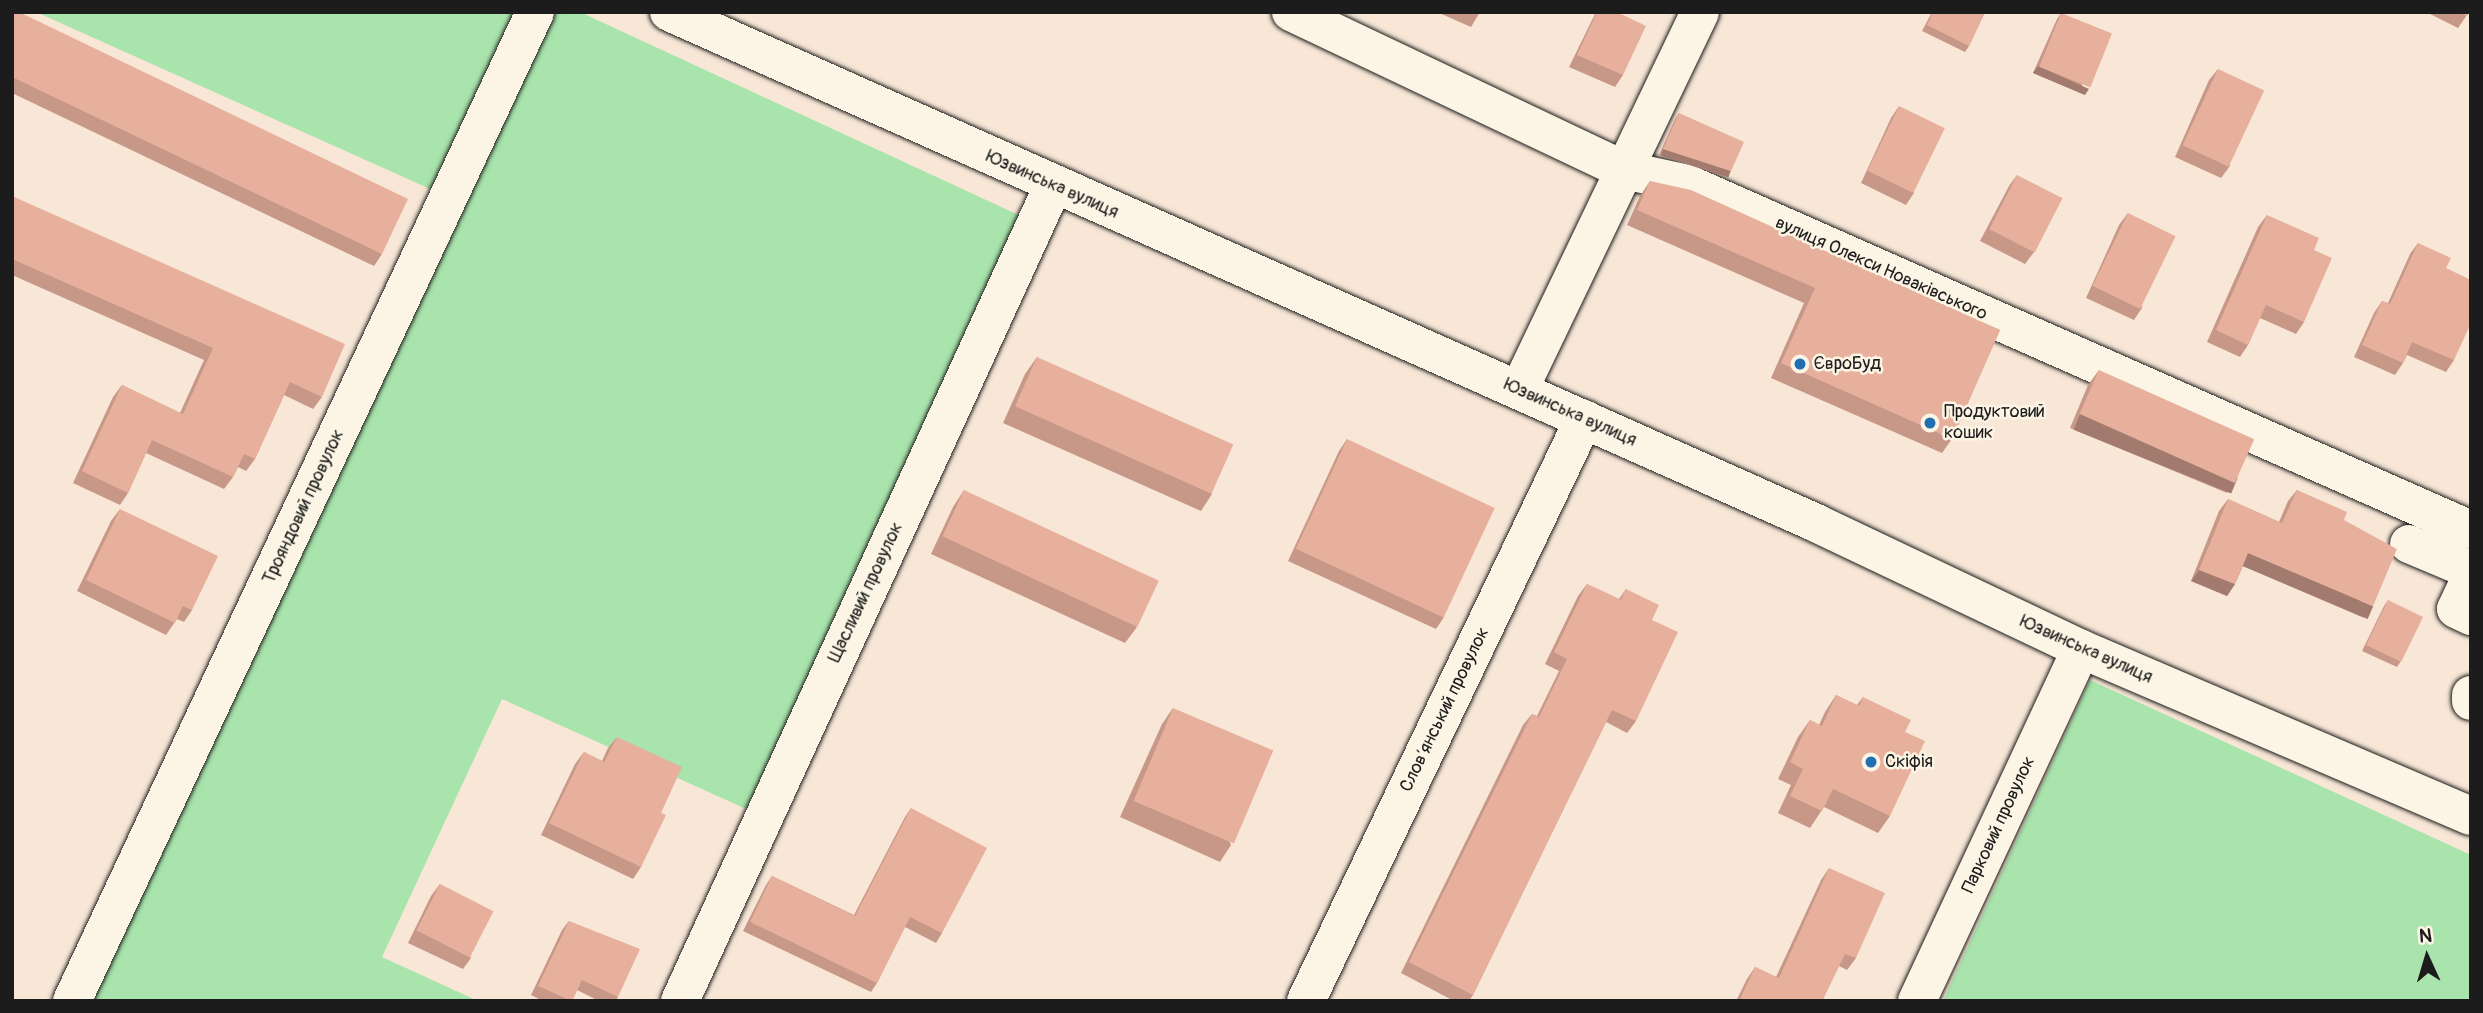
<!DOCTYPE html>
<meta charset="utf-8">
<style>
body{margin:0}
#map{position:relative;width:2483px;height:1013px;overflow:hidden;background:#f8e7d7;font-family:Pangolin,sans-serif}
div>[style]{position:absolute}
.green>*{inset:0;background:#a8e4ab}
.roads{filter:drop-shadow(0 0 2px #1c1c1c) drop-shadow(0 0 2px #1c1c1c)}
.minor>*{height:38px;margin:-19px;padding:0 19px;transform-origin:19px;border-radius:19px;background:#fcf5e5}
.major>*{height:38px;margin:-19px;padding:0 19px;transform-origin:19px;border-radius:19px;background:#fcf5e5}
.wall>*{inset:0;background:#c79787}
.shaded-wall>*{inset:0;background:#a27b6e;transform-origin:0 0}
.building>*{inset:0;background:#e7b09d;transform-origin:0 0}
.dots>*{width:19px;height:19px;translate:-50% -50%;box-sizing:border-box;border:4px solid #fcf5e5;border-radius:50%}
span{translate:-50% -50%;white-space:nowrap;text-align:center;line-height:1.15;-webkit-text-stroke:5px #fcf5e5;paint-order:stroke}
.street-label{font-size:18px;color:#1c1c1c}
.poi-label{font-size:18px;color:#1c1c1c}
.left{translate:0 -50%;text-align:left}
.frame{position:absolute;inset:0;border:14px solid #1c1c1c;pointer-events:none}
.north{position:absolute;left:2392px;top:922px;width:70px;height:70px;-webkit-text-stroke:5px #fcf5e5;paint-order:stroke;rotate:356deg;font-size:19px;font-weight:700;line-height:28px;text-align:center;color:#1c1c1c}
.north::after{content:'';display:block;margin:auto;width:24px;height:32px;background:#1c1c1c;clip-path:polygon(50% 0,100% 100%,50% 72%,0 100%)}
</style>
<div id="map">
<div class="green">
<i style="clip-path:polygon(36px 12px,580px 12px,1036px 223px,764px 817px,502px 699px,382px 957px,478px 1001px,72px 1001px,448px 197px)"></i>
<i style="clip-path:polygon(2090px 680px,2471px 855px,2471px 1001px,1943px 1001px)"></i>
</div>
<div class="roads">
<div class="minor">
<i style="left:1291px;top:12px;width:369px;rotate:25.4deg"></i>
<i style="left:1624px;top:170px;width:66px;rotate:12.3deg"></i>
<i style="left:1688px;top:184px;width:856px;rotate:23.84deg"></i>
<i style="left:1519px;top:390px;width:419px;rotate:-64.4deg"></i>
<i style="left:2409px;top:544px;width:67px;rotate:22.8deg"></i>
<i style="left:2471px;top:577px;width:35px;rotate:115deg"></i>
<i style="left:2456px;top:609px;width:17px;rotate:25deg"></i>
<i style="left:2471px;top:695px;width:6px;rotate:90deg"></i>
<i style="left:72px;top:1001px;width:1092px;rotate:-64.91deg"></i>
<i style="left:680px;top:1001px;width:896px;rotate:-65.41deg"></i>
<i style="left:1306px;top:1001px;width:645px;rotate:-64.47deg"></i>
<i style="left:1917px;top:1001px;width:388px;rotate:-65deg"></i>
</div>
<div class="major">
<i style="left:669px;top:12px;width:1256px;rotate:24.01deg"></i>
<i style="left:1816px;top:523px;width:293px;rotate:25.4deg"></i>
<i style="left:2081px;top:649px;width:424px;rotate:23.2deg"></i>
</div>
</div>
<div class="wall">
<i style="clip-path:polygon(12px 12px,382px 254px,374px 266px,12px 93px)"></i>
<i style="clip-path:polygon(1437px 12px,1480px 12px,1471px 27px)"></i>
<i style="clip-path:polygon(1596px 12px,1617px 12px,1623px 75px,1615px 87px,1569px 67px)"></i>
<i style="clip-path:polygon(1932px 12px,1985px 12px,1969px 46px,1965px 52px,1922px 31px)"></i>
<i style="clip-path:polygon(2426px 12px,2469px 12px,2458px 28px)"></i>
<i style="clip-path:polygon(2061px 13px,2085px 95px,2033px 73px,2057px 19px)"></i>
<i style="clip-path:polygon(2218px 69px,2230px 166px,2221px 178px,2175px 157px,2209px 80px)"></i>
<i style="clip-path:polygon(1899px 106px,1914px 193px,1906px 205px,1861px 183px,1891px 118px)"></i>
<i style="clip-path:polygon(1679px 113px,1731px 171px,1727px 177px,1659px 155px,1675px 119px)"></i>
<i style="clip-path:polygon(2017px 175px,2034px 252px,2025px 264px,1980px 241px,2009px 186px)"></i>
<i style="clip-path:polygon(1650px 181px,2000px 330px,1952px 439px,1942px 453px,1771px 378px,1804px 303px,1627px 225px,1640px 196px)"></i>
<i style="clip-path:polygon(12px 196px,322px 397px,313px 409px,284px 395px,255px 459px,246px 471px,238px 467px,233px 477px,224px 489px,146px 453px,128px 493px,120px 505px,73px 483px,113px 397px,122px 385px,180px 413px,204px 360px,12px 275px)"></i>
<i style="clip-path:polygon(2128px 213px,2142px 308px,2134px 320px,2086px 298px,2119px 225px)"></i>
<i style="clip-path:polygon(2267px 215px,2304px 322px,2296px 334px,2260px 318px,2248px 345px,2240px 357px,2207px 342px,2258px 227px)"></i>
<i style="clip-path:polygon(2418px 243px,2446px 268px,2454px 360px,2446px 372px,2407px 355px,2403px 363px,2395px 375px,2354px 357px,2374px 313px,2382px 301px,2388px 303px,2410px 254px)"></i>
<i style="clip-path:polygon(1037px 357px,1212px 494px,1201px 511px,1003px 423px,1025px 374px)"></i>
<i style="clip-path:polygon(2099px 370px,2237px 478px,2227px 493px,2070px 428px,2088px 385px)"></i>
<i style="clip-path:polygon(1347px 439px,1444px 617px,1436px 629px,1288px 561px,1339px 451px)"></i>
<i style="clip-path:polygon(964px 490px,1137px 627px,1125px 643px,931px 554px,953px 507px)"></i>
<i style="clip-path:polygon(2297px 490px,2344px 520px,2364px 618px,2243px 566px,2235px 584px,2227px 596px,2191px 581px,2219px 511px,2228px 499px,2279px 522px,2288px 501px)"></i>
<i style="clip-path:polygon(120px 509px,192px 610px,184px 622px,177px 619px,166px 635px,77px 591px,111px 521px)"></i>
<i style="clip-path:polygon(1587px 584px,1619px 599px,1626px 589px,1652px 620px,1636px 721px,1627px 733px,1606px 722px,1473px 995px,1469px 1001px,1454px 1001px,1401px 973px,1523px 725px,1532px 714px,1537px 716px,1559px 671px,1545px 664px,1578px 596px)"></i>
<i style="clip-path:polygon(2388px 600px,2401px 661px,2397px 667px,2362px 651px,2384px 606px)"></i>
<i style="clip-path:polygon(1836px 695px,1857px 705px,1863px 697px,1905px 732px,1890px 816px,1878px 833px,1824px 807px,1810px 828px,1778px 813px,1791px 785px,1778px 779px,1798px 737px,1810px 720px,1819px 725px,1825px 712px)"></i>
<i style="clip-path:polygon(1173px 708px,1231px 845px,1220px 862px,1120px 817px,1162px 724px)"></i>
<i style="clip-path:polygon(617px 737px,661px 813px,641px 867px,633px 879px,541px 835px,575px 764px,584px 752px,602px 761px,608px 748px)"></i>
<i style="clip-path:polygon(911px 808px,942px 933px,936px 943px,905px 927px,877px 983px,871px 992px,743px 931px,766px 885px,772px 876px,854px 915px,905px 817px)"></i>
<i style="clip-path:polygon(1829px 868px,1856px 958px,1847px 970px,1839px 966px,1822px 1001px,1736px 1001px,1747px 979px,1755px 967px,1776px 977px,1821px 880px)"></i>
<i style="clip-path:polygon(440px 884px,471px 958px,463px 969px,408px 943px,431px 896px)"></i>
<i style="clip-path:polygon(569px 921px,618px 997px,615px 1001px,599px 1001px,577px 990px,572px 1001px,543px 1001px,531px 995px,562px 930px)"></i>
</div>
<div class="shaded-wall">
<i style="clip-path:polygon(2038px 66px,2089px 89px,2085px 95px,2033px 73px)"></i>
<i style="left:1663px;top:149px;width:71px;height:7px;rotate:18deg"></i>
<i style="left:2080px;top:414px;width:170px;height:17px;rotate:22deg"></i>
<i style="left:2248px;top:553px;width:136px;height:14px;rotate:23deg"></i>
<i style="clip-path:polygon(2199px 570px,2235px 584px,2227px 596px,2191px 581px)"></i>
</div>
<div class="building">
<i style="clip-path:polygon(12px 12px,19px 12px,408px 199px,382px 254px,12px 77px)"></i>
<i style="clip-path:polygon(1597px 12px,1617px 12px,1646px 26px,1623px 75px,1577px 55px)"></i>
<i style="clip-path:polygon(1933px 12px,1985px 12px,1969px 46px,1927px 25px)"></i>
<i style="clip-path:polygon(2458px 12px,2469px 12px,2467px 16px)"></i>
<i style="left:2061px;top:13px;width:55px;height:58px;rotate:22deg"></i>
<i style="left:2218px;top:69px;width:51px;height:84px;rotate:25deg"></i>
<i style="left:1899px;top:106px;width:51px;height:72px;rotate:26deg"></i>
<i style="clip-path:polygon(1679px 113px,1744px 142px,1731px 171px,1663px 149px)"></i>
<i style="left:2017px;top:175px;width:51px;height:61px;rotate:27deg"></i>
<i style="clip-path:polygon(1650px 181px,1691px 190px,2000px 330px,1952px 439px,1781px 363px,1815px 288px,1637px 210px)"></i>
<i style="clip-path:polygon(12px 196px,345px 344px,322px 397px,290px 382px,255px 459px,244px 454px,233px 477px,152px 440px,128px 493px,82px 471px,122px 385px,183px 414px,213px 348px,12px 259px)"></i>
<i style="left:2128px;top:213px;width:53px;height:81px;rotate:26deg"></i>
<i style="clip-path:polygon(2267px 215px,2319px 238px,2314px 250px,2332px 258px,2304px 322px,2266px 305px,2248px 345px,2216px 330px)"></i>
<i style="clip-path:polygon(2418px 243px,2451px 258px,2446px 268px,2471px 280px,2471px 323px,2454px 360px,2412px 342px,2403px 363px,2362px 345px,2382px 301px,2390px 304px)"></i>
<i style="left:1037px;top:357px;width:215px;height:54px;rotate:24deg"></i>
<i style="left:2099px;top:370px;width:170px;height:48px;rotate:24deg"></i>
<i style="left:1347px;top:439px;width:163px;height:121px;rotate:25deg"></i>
<i style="left:964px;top:490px;width:215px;height:51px;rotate:25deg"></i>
<i style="clip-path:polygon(2297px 490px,2347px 512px,2344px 520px,2397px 549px,2373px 606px,2248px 553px,2235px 584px,2199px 570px,2228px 499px,2282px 523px)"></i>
<i style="clip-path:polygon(120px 509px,218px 556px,192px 610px,183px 606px,175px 623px,86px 580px)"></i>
<i style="clip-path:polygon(1587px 584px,1621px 600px,1626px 589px,1659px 605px,1652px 620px,1678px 632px,1636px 721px,1612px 710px,1473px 995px,1409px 962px,1532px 714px,1539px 717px,1567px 659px,1554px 652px)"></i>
<i style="left:2388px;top:600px;width:39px;height:50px;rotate:26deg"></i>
<i style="clip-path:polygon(1836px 695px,1859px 706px,1863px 697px,1911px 720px,1905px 732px,1925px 741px,1890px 816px,1833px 789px,1822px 811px,1790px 796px,1803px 769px,1790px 762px,1810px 720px,1822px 726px)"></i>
<i style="left:1173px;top:708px;width:109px;height:101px;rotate:23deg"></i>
<i style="clip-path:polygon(617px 737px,682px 767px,661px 813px,666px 815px,641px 867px,549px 823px,584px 752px,604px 762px)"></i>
<i style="clip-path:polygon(911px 808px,987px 848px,942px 933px,910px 917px,877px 983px,750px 922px,772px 876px,855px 916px)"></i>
<i style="clip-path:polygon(1829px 868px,1885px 893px,1856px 958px,1845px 954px,1822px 1001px,1739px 1001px,1755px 967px,1779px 978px)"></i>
<i style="left:440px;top:884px;width:60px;height:52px;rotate:27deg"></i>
<i style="clip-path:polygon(569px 921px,640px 949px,618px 997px,582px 980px,572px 1001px,538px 986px)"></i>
</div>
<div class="dots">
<i style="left:1800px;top:364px;background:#1f6fb2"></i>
<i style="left:1930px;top:423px;background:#1f6fb2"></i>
<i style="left:1871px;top:762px;background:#1f6fb2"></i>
</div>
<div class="street-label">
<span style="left:1052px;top:185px;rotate:24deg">Юзвинська вулиця</span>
<span style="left:1881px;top:269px;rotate:24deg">вулиця Олекси Новаківського</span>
<span style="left:1570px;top:413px;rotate:24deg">Юзвинська вулиця</span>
<span style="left:304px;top:507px;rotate:-65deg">Трояндовий провулок</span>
<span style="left:866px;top:593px;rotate:-65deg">Щасливий провулок</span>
<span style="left:2086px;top:650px;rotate:24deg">Юзвинська вулиця</span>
<span style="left:1445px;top:710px;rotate:-64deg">Словʼянський провулок</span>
<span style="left:1999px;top:825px;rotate:-65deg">Парковий провулок</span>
</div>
<div class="poi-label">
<span class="left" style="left:1814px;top:364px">ЄвроБуд</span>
<span class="left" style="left:1944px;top:423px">Продуктовий<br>кошик</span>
<span class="left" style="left:1885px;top:762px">Скіфія</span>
</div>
<div class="frame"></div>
<div class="north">N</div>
</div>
